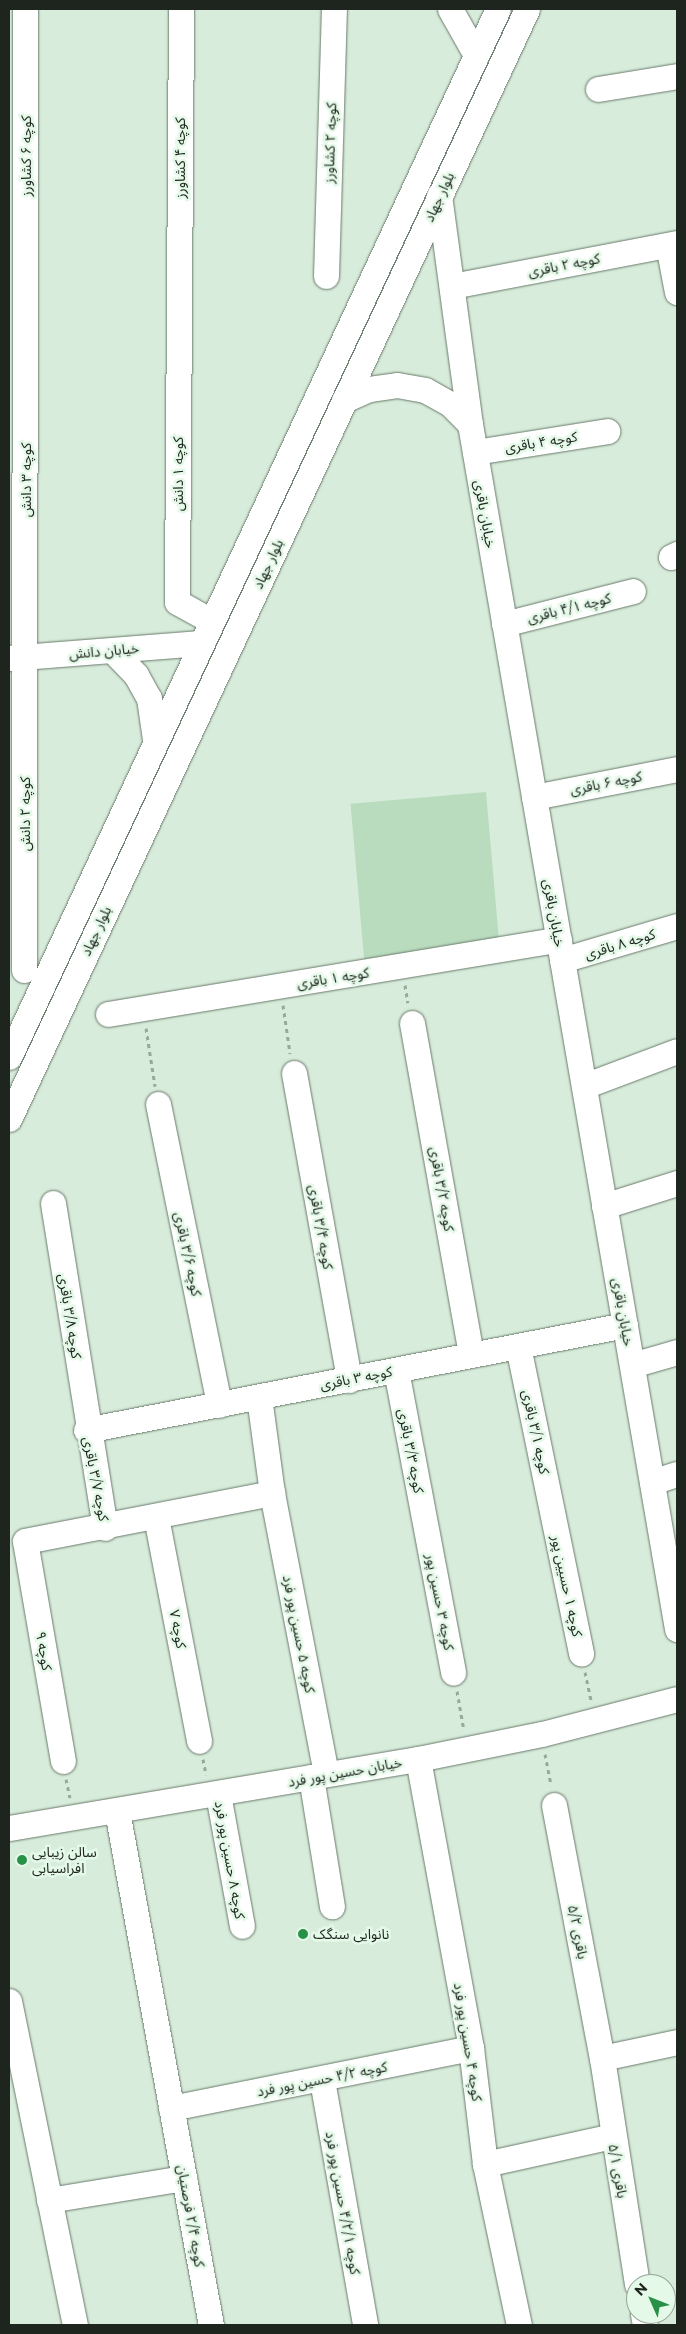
<!DOCTYPE html>
<meta charset="utf-8">
<style>
body{margin:0}
#map{position:relative;width:686px;height:2334px;overflow:hidden;background:#d8ecdb;font-family:Montserrat,"Noto Sans Arabic",sans-serif}
div>[style]{position:absolute}
.green>*{inset:0;background:#b9dcbe;transform-origin:0 0}
.path>*{height:3px;margin-top:-1.5px;transform-origin:0;background:repeating-linear-gradient(90deg,#99a89b 0 4px,transparent 0 8px)}
.roads{filter:drop-shadow(0 0 1px #697a6b) drop-shadow(0 0 1px #697a6b)}
.minor>*{height:25px;margin:-12.5px;padding:0 12.5px;transform-origin:12.5px;border-radius:12.5px;background:#fff}
.dots>*{width:14px;height:14px;translate:-50% -50%;box-sizing:border-box;border:2px solid #e5f9e8;border-radius:50%}
span{translate:-50% -50%;white-space:nowrap;text-align:center;line-height:1.15;-webkit-text-stroke:5px #e5f9e8;paint-order:stroke}
.street-label{font-size:14px;color:#1e251f}
.poi-label{font-size:14px;color:#1e251f}
.left{translate:0 -50%;text-align:left}
.frame{position:absolute;inset:0;border:10px solid #1e251f;pointer-events:none}
.north{position:absolute;left:626px;top:2274px;width:50px;height:50px;box-sizing:border-box;background:#e5f9e8;border:1px solid #95a498;border-radius:50%;rotate:314deg;font-size:14px;font-weight:700;line-height:20px;text-align:center;color:#1e251f}
.north::after{content:'';display:block;margin:auto;width:18px;height:22px;background:#289148;clip-path:polygon(50% 0,100% 100%,50% 72%,0 100%)}
</style>
<div id="map">
<div class="green">
<i style="left:486px;top:792px;width:159px;height:136px;rotate:85deg"></i>
</div>
<div class="path">
<i style="left:405px;top:985px;width:18px;rotate:81deg"></i>
<i style="left:283px;top:1005px;width:49px;rotate:81.7deg"></i>
<i style="left:146px;top:1028px;width:59px;rotate:81.2deg"></i>
<i style="left:585px;top:1672px;width:29px;rotate:78deg"></i>
<i style="left:457px;top:1691px;width:39px;rotate:80deg"></i>
<i style="left:545px;top:1754px;width:32px;rotate:79deg"></i>
<i style="left:203px;top:1759px;width:16px;rotate:79deg"></i>
<i style="left:66px;top:1779px;width:19px;rotate:78deg"></i>
</div>
<div class="roads">
<div class="minor">
<i style="left:181px;top:9px;width:593px;rotate:90.39deg"></i>
<i style="left:177px;top:602px;width:39px;rotate:29deg"></i>
<i style="left:450px;top:9px;width:53px;rotate:60.5deg"></i>
<i style="left:598px;top:89px;width:80px;rotate:-9.3deg"></i>
<i style="left:439px;top:195px;width:231px;rotate:82.3deg"></i>
<i style="left:470px;top:424px;width:1223px;rotate:80.25deg"></i>
<i style="left:668px;top:245px;width:48px;rotate:79.2deg"></i>
<i style="left:326px;top:276px;width:267px;rotate:-88.3deg"></i>
<i style="left:452px;top:286px;width:229px;rotate:-10.8deg"></i>
<i style="left:344px;top:400px;width:27px;rotate:-24deg"></i>
<i style="left:369px;top:389px;width:28px;rotate:-8deg"></i>
<i style="left:397px;top:385px;width:28px;rotate:10deg"></i>
<i style="left:425px;top:390px;width:29px;rotate:29deg"></i>
<i style="left:450px;top:404px;width:28px;rotate:45deg"></i>
<i style="left:475px;top:452px;width:134px;rotate:-9deg"></i>
<i style="left:671px;top:557px;width:7px;rotate:-27deg"></i>
<i style="left:504px;top:624px;width:133px;rotate:-14.3deg"></i>
<i style="left:113px;top:651px;width:33px;rotate:46deg"></i>
<i style="left:136px;top:675px;width:26px;rotate:61deg"></i>
<i style="left:149px;top:698px;width:41px;rotate:81.7deg"></i>
<i style="left:9px;top:658px;width:192px;rotate:-4.5deg"></i>
<i style="left:534px;top:797px;width:146px;rotate:-11.1deg"></i>
<i style="left:562px;top:960px;width:120px;rotate:-16.5deg"></i>
<i style="left:24px;top:970px;width:961px;rotate:-89.94deg"></i>
<i style="left:108px;top:1014px;width:457px;rotate:-9.4deg"></i>
<i style="left:412px;top:1023px;width:337px;rotate:79.9deg"></i>
<i style="left:9px;top:1057px;width:1156px;rotate:-64.99deg"></i>
<i style="left:294px;top:1073px;width:312px;rotate:79.8deg"></i>
<i style="left:584px;top:1086px;width:99px;rotate:-20.6deg"></i>
<i style="left:158px;top:1104px;width:307px;rotate:78.5deg"></i>
<i style="left:9px;top:1119px;width:1225px;rotate:-64.98deg"></i>
<i style="left:53px;top:1203px;width:329px;rotate:80.9deg"></i>
<i style="left:604px;top:1206px;width:77px;rotate:-17.5deg"></i>
<i style="left:518px;top:1346px;width:314px;rotate:78.4deg"></i>
<i style="left:632px;top:1365px;width:47px;rotate:-16.1deg"></i>
<i style="left:396px;top:1370px;width:308px;rotate:79.3deg"></i>
<i style="left:259px;top:1397px;width:97px;rotate:82.3deg"></i>
<i style="left:272px;top:1493px;width:286px;rotate:79.1deg"></i>
<i style="left:86px;top:1430px;width:549px;rotate:-11.02deg"></i>
<i style="left:652px;top:1482px;width:26px;rotate:-18deg"></i>
<i style="left:156px;top:1517px;width:228px;rotate:79.1deg"></i>
<i style="left:418px;top:1759px;width:294px;rotate:79.6deg"></i>
<i style="left:471px;top:2048px;width:117px;rotate:83.1deg"></i>
<i style="left:485px;top:2164px;width:165px;rotate:78.1deg"></i>
<i style="left:63px;top:1761px;width:223px;rotate:-99.8deg"></i>
<i style="left:25px;top:1541px;width:252px;rotate:-11deg"></i>
<i style="left:311px;top:1777px;width:131px;rotate:80.8deg"></i>
<i style="left:218px;top:1794px;width:134px;rotate:79.7deg"></i>
<i style="left:554px;top:1805px;width:258px;rotate:79.3deg"></i>
<i style="left:602px;top:2058px;width:229px;rotate:81.2deg"></i>
<i style="left:117px;top:1811px;width:523px;rotate:79.64deg"></i>
<i style="left:9px;top:1828px;width:415px;rotate:-9.6deg"></i>
<i style="left:418px;top:1759px;width:126px;rotate:-11.4deg"></i>
<i style="left:542px;top:1734px;width:139px;rotate:-14.5deg"></i>
<i style="left:9px;top:2001px;width:331px;rotate:78.5deg"></i>
<i style="left:602px;top:2058px;width:77px;rotate:-12deg"></i>
<i style="left:322px;top:2080px;width:249px;rotate:80deg"></i>
<i style="left:171px;top:2108px;width:306px;rotate:-11.3deg"></i>
<i style="left:485px;top:2164px;width:130px;rotate:-12.4deg"></i>
<i style="left:49px;top:2200px;width:137px;rotate:-9.3deg"></i>
<i style="left:643px;top:2314px;width:11px;rotate:80deg"></i>
</div>
</div>
<div class="dots">
<i style="left:22px;top:1860px;background:#289148"></i>
<i style="left:303px;top:1934px;background:#289148"></i>
</div>
<div class="street-label">
<span style="left:330px;top:143px;rotate:-88deg">کوچه ۲ کشاورز</span>
<span style="left:26px;top:156px;rotate:-90deg">کوچه ۶ کشاورز</span>
<span style="left:180px;top:158px;rotate:-90deg">کوچه ۴ کشاورز</span>
<span style="left:439px;top:197px;rotate:-65deg">بلوار جهاد</span>
<span style="left:564px;top:265px;rotate:-11deg">کوچه ۲ باقری</span>
<span style="left:541px;top:442px;rotate:-9deg">کوچه ۴ باقری</span>
<span style="left:178px;top:474px;rotate:-90deg">کوچه ۱ دانش</span>
<span style="left:26px;top:480px;rotate:-90deg">کوچه ۳ دانش</span>
<span style="left:485px;top:514px;rotate:80deg">خیابان باقری</span>
<span style="left:268px;top:564px;rotate:-65deg">بلوار جهاد</span>
<span style="left:569px;top:608px;rotate:-14deg">کوچه ۴/۱ باقری</span>
<span style="left:104px;top:651px;rotate:-5deg">خیابان دانش</span>
<span style="left:606px;top:783px;rotate:-11deg">کوچه ۶ باقری</span>
<span style="left:25px;top:814px;rotate:-90deg">کوچه ۲ دانش</span>
<span style="left:554px;top:913px;rotate:80deg">خیابان باقری</span>
<span style="left:96px;top:931px;rotate:-65deg">بلوار جهاد</span>
<span style="left:620px;top:944px;rotate:-17deg">کوچه ۸ باقری</span>
<span style="left:333px;top:978px;rotate:-9deg">کوچه ۱ باقری</span>
<span style="left:442px;top:1189px;rotate:80deg">کوچه ۳/۲ باقری</span>
<span style="left:321px;top:1227px;rotate:80deg">کوچه ۳/۴ باقری</span>
<span style="left:188px;top:1254px;rotate:78deg">کوچه ۳/۶ باقری</span>
<span style="left:623px;top:1312px;rotate:80deg">خیابان باقری</span>
<span style="left:70px;top:1316px;rotate:81deg">کوچه ۳/۸ باقری</span>
<span style="left:356px;top:1378px;rotate:-11deg">کوچه ۳ باقری</span>
<span style="left:536px;top:1432px;rotate:78deg">کوچه ۳/۱ باقری</span>
<span style="left:411px;top:1451px;rotate:79deg">کوچه ۳/۳ باقری</span>
<span style="left:96px;top:1479px;rotate:79deg">کوچه ۳/۷ باقری</span>
<span style="left:567px;top:1586px;rotate:78deg">کوچه ۱ حسیین پور</span>
<span style="left:440px;top:1602px;rotate:79deg">کوچه ۳ حسین پور</span>
<span style="left:178px;top:1629px;rotate:79deg">کوچه ۷</span>
<span style="left:299px;top:1634px;rotate:79deg">کوچه ۵ حسین پور فرد</span>
<span style="left:44px;top:1651px;rotate:80deg">کوچه ۹</span>
<span style="left:345px;top:1772px;rotate:-10deg">خیابان حسین پور فرد</span>
<span style="left:230px;top:1860px;rotate:80deg">کوچه ۸ حسین پور فرد</span>
<span style="left:578px;top:1932px;rotate:79deg">باقری ۵/۲</span>
<span style="left:468px;top:2042px;rotate:81deg">کوچه ۴ حسین پور فرد</span>
<span style="left:322px;top:2079px;rotate:-11deg">کوچه ۴/۲ حسین پور فرد</span>
<span style="left:618px;top:2171px;rotate:80deg">باقری ۵/۱</span>
<span style="left:343px;top:2203px;rotate:80deg">کوچه ۴/۲/۱ حسین پور فرد</span>
<span style="left:191px;top:2216px;rotate:80deg">کوچه ۲/۴ فرصتیان</span>
</div>
<div class="poi-label">
<span class="left" style="left:32px;top:1860px">سالن زیبایی<br>افراسیابی</span>
<span class="left" style="left:313px;top:1934px">نانوایی سنگک</span>
</div>
<div class="frame"></div>
<div class="north">N</div>
</div>
